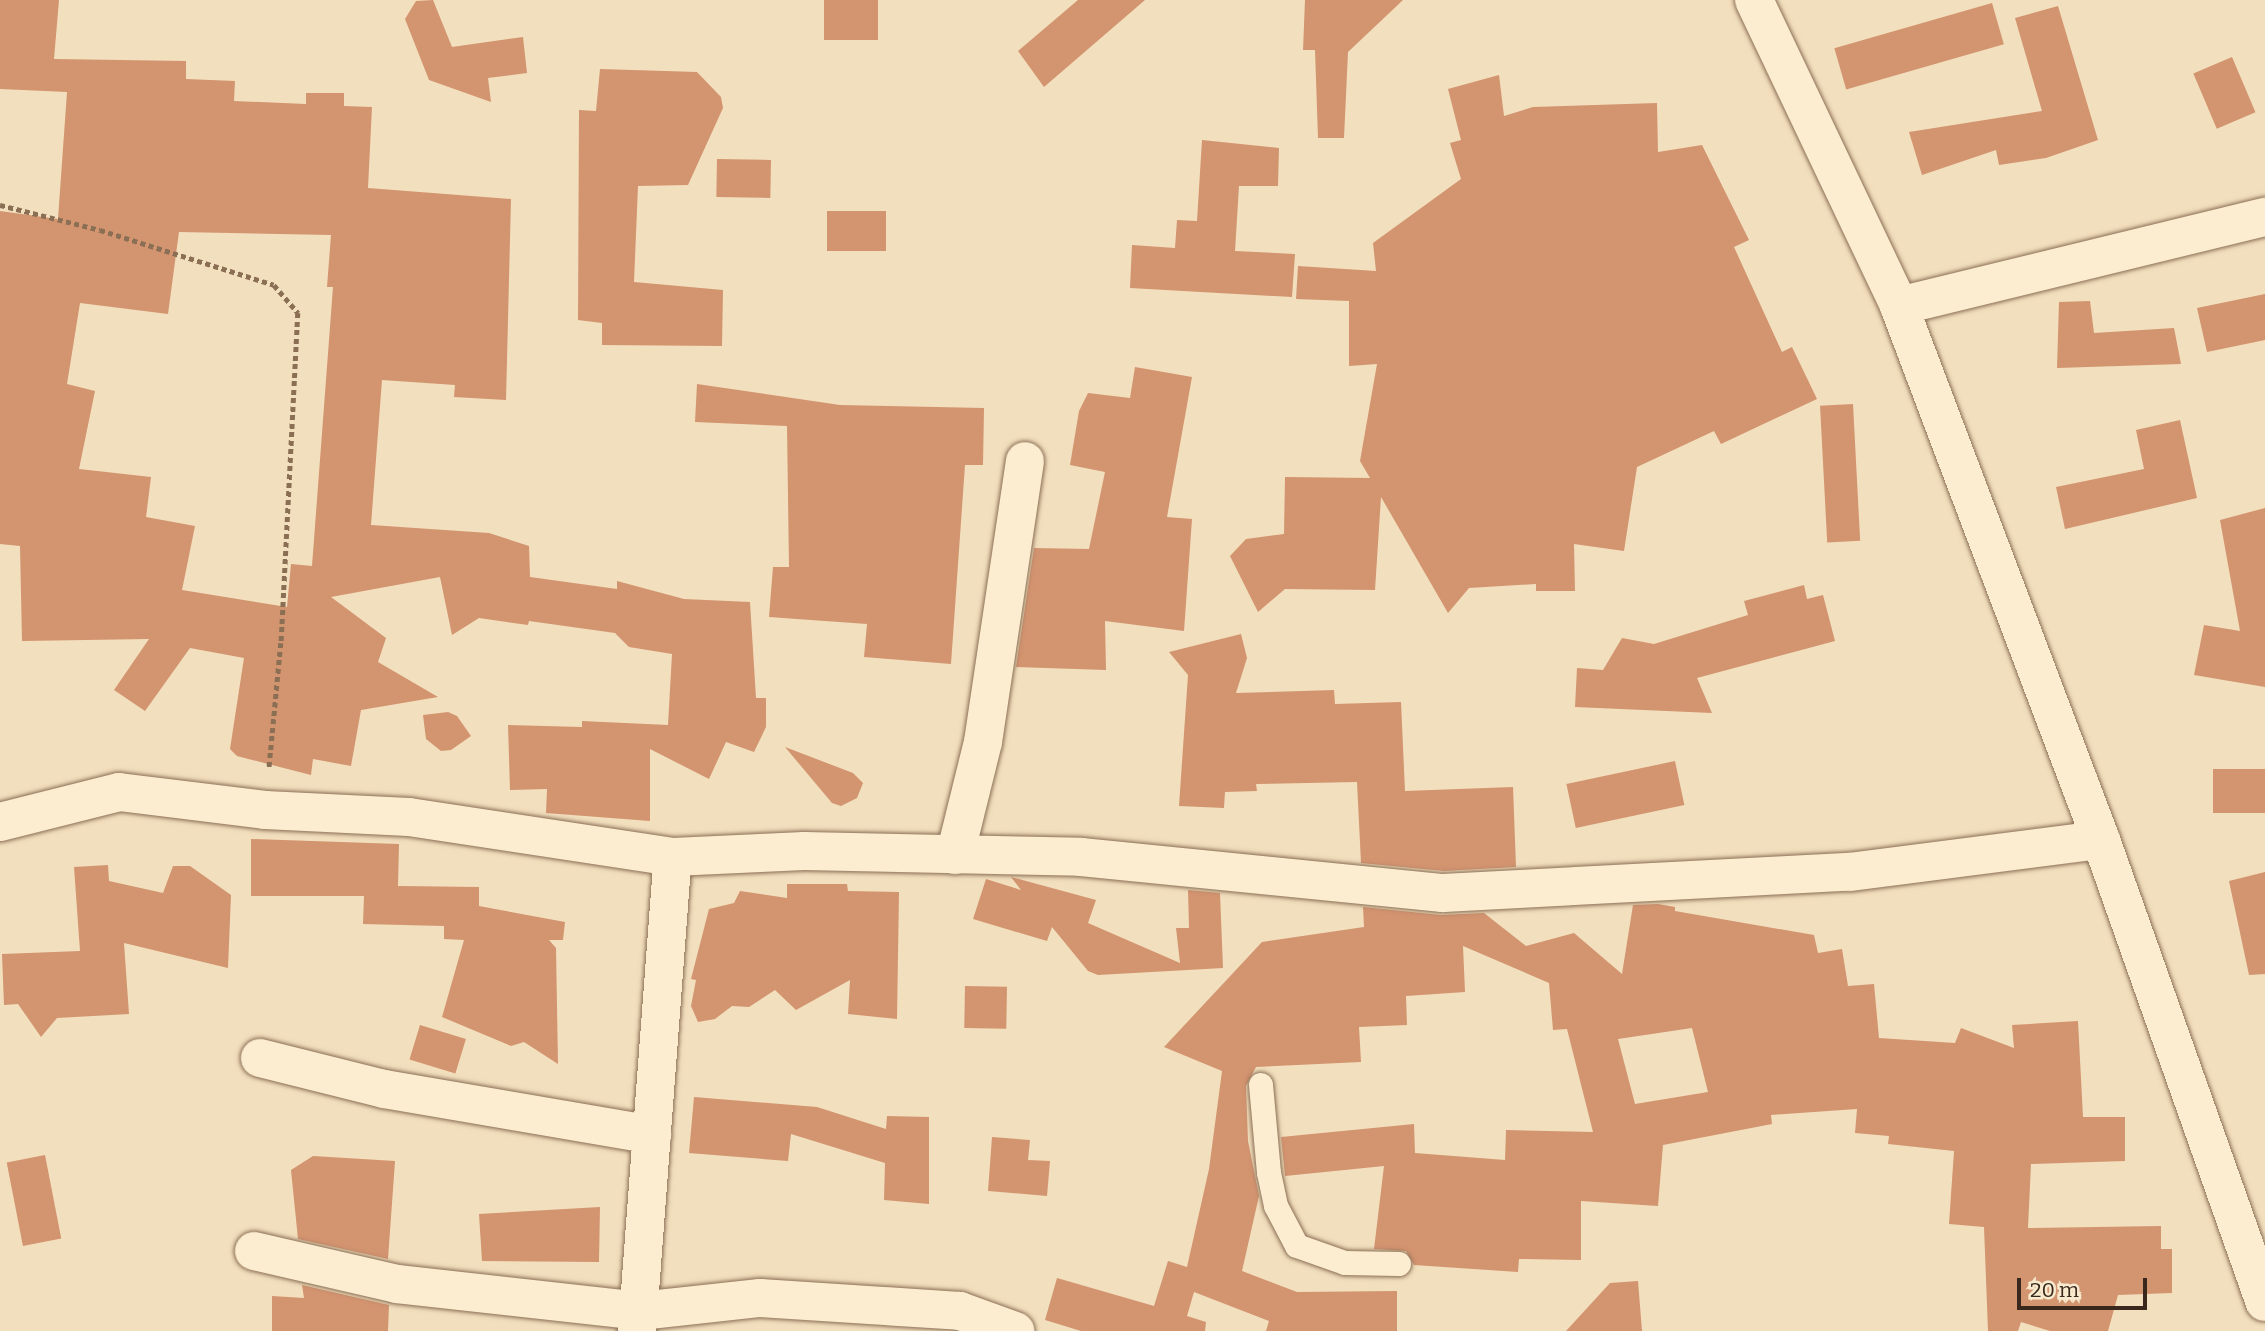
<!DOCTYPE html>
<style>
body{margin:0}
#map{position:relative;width:2265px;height:1331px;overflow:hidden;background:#f2dfbd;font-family:Bitter,serif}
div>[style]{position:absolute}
.building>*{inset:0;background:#d39470;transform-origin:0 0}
.path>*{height:4.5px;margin-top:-2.25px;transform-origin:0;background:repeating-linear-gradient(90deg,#8b6f55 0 5px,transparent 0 8.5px)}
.roads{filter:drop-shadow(0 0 2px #8b6f55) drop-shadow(0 0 2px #8b6f55)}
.service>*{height:24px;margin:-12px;padding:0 12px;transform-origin:12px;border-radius:12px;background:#fcedd1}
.minor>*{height:38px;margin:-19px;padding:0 19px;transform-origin:19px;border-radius:19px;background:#fcedd1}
span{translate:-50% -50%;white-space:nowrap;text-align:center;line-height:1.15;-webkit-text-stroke:5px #f8eace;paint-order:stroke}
.scale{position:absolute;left:2017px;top:1278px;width:130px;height:32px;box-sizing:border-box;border:4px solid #39281b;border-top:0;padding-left:9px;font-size:21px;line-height:24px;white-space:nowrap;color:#39281b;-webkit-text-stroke:5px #f8eace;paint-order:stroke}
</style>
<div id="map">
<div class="building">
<i style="clip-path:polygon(evenodd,0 0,59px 0,54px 59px,186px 61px,186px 79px,235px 81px,234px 101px,306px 104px,306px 93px,344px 93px,344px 106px,372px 107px,368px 188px,511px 199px,506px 400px,454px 397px,455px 385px,382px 380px,371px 525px,489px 533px,529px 546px,530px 577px,617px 589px,617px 581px,684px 599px,750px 602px,756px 698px,766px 698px,766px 727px,754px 752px,726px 742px,709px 779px,650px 749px,650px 821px,546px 813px,547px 789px,510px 790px,508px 725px,582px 727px,582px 721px,668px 725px,672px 654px,629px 647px,615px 633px,529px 621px,528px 625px,479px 618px,452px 635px,440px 577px,331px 597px,386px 638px,378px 662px,438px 697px,361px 710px,351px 766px,313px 759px,311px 775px,237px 756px,230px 749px,244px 658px,190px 648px,145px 711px,114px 690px,149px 639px,22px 641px,20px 546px,0 544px,0 211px,58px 219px,67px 92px,0 89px,0 0,179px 232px,331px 235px,327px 287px,333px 287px,312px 566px,291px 564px,287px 607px,182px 590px,195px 526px,146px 517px,151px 477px,79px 469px,95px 391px,67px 384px,80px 303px,168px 314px,179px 232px)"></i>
<i style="clip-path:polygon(433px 0,452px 47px,523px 37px,527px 73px,488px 78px,491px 102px,429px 80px,405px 19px,416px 1px)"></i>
<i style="left:824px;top:0;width:54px;height:40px"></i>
<i style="clip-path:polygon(1078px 0,1145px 0,1044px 87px,1018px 51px)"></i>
<i style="clip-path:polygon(1305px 0,1403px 0,1348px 52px,1344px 138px,1318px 138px,1315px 50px,1303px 50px)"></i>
<i style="left:1992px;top:3px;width:43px;height:164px;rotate:74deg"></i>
<i style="clip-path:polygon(2058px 6px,2098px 140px,2046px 158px,1999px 165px,1996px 150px,1922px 175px,1909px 132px,2042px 111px,2015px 18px)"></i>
<i style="left:2232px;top:57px;width:60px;height:42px;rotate:67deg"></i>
<i style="clip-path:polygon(600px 69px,697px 72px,721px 97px,723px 108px,688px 185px,638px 186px,634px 282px,723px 290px,722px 346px,602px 345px,602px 323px,578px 320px,579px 110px,596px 111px)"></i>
<i style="clip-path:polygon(1499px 75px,1504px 116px,1533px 107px,1657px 103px,1658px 152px,1702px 145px,1749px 240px,1734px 247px,1782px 352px,1792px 347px,1817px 399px,1721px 444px,1714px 431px,1637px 467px,1624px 551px,1574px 544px,1575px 591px,1536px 591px,1536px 584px,1469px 588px,1448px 613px,1381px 497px,1375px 590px,1285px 589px,1258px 612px,1230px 556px,1246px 539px,1284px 534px,1285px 477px,1370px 478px,1360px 461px,1377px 364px,1349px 366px,1349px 301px,1296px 299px,1298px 266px,1376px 271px,1373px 243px,1461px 179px,1450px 143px,1461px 140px,1448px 89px)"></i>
<i style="clip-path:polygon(1202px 140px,1279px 148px,1278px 186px,1239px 186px,1235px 251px,1295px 254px,1292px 297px,1130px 288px,1132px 245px,1175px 248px,1177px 220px,1197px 221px)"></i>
<i style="left:717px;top:159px;width:54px;height:38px;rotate:1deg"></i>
<i style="left:827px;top:211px;width:59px;height:40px"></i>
<i style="clip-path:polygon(2265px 294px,2265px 340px,2207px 352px,2197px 308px)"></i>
<i style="clip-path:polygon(2090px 301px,2094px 333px,2174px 328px,2181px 364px,2057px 368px,2059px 302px)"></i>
<i style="clip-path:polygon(1135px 367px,1192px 377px,1167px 517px,1192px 519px,1184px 631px,1105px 621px,1106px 670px,1016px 667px,1034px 548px,1089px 549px,1105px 472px,1070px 465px,1079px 411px,1088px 393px,1130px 398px)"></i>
<i style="clip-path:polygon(697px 384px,840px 405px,984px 408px,983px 465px,965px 465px,951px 664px,864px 657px,867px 624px,769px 617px,773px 567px,789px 567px,787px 426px,695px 422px)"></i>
<i style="left:1853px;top:404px;width:137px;height:33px;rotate:87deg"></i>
<i style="clip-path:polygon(2180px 420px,2197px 498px,2065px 529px,2056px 487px,2144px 469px,2136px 430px)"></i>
<i style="clip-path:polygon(2265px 508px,2265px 687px,2194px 675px,2204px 625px,2240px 631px,2220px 520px)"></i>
<i style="clip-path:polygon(1804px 585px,1807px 599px,1823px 595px,1835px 641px,1697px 678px,1712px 713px,1575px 707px,1577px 668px,1603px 670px,1622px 638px,1654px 644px,1748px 615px,1744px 601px)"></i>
<i style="clip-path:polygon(1241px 634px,1247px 658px,1236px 693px,1334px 690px,1335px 704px,1401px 702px,1405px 791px,1513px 787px,1516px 867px,1444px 871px,1361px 863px,1357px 782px,1256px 784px,1257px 791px,1225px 792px,1224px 808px,1179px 806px,1188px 675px,1169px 652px)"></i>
<i style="clip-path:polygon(448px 712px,457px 716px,471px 736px,451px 750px,441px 751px,426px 739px,423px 715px)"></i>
<i style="clip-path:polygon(785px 747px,853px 773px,863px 783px,857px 798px,841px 806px,832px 803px)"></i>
<i style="left:1675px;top:761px;width:45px;height:111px;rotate:78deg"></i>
<i style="left:2265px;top:769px;width:44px;height:52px;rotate:90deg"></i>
<i style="clip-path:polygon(251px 839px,399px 844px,398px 886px,479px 887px,479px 906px,565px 922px,563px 940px,549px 940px,556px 948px,558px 1064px,524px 1042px,511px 1046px,442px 1017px,464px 940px,444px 939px,444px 926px,363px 924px,364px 896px,251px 896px)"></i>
<i style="clip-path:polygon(108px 865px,109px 881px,163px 893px,173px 866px,190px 866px,231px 895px,228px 968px,124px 943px,129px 1014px,57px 1018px,41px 1037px,18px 1004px,4px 1005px,2px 954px,80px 951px,74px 867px)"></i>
<i style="clip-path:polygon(2265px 872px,2265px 974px,2249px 975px,2229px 881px)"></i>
<i style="clip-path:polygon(1011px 877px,1096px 900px,1088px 923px,1180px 963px,1176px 928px,1189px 928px,1188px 890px,1220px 893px,1223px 968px,1098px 975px,1088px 971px,1052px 927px,1047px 941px,973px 919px,986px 879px,1021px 890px)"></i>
<i style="clip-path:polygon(787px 884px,847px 884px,848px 891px,899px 892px,897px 1019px,848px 1014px,850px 980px,796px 1010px,775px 990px,749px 1007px,732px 1006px,715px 1019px,698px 1022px,691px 1006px,696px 980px,691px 979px,709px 909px,734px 903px,740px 891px,787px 898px)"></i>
<i style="clip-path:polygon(evenodd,1658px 904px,1675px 907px,1675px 911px,1814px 935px,1818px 953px,1842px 949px,1848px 986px,1874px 984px,1879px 1038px,1955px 1043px,1961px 1028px,2014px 1048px,2012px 1025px,2078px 1021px,2083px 1117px,2125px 1117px,2125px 1161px,2031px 1164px,2028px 1228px,2161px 1226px,2161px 1249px,2172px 1249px,2172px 1293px,2118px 1295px,2108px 1331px,2050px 1331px,2021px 1322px,2018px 1331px,1988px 1331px,1984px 1227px,1949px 1224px,1954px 1151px,1888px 1144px,1889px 1136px,1855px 1133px,1857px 1109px,1771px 1115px,1772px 1124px,1663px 1145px,1658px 1206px,1581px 1201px,1581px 1260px,1519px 1259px,1518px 1272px,1414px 1265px,1406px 1251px,1374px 1249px,1384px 1166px,1285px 1176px,1281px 1137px,1414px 1124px,1415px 1153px,1505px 1160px,1506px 1130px,1593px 1132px,1567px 1029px,1553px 1030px,1549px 983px,1463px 946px,1465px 992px,1406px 996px,1407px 1025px,1359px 1027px,1361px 1062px,1256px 1067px,1246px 1086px,1248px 1141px,1259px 1196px,1242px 1271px,1297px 1292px,1397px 1291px,1397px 1331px,1266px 1331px,1269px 1321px,1194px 1292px,1187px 1316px,1206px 1322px,1205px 1331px,1081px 1331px,1045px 1320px,1057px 1278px,1154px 1306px,1168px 1261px,1187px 1267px,1209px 1169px,1222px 1071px,1164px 1047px,1262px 942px,1364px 927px,1363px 907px,1441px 915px,1484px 913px,1526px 946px,1574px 933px,1622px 974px,1633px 905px,1658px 904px,1692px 1028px,1708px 1092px,1635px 1104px,1618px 1039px,1692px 1028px)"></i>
<i style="left:965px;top:986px;width:42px;height:42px;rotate:1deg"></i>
<i style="left:420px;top:1025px;width:48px;height:36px;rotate:17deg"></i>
<i style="clip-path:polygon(694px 1097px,817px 1107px,886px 1129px,887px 1116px,929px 1117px,929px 1204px,884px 1200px,885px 1163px,791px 1134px,788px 1161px,689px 1153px)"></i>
<i style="clip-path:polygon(992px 1137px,1030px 1140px,1028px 1160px,1050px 1161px,1047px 1196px,988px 1191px)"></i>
<i style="left:45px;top:1155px;width:85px;height:39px;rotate:79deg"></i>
<i style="clip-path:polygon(313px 1156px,395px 1161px,388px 1259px,298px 1239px,291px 1170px)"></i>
<i style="clip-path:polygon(600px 1207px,599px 1262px,482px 1261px,479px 1214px)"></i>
<i style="clip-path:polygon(1638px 1281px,1642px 1331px,1566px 1331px,1610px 1283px)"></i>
<i style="clip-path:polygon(302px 1285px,389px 1305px,388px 1331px,272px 1331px,272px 1296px,304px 1298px)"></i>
</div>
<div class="path">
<i style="left:0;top:205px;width:103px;rotate:14deg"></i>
<i style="left:100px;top:230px;width:182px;rotate:17.5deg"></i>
<i style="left:274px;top:285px;width:37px;rotate:49deg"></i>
<i style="left:298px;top:313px;width:330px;rotate:92.9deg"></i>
<i style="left:281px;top:643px;width:127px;rotate:95.4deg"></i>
</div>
<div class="roads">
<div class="service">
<i style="left:1261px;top:1085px;width:88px;rotate:84.8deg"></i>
<i style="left:1269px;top:1173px;width:34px;rotate:78deg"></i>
<i style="left:1276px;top:1206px;width:45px;rotate:62.3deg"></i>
<i style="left:1297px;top:1246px;width:51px;rotate:19.5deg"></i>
<i style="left:1345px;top:1263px;width:54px;rotate:1.1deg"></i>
</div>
<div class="minor">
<i style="left:1754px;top:0;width:339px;rotate:64.6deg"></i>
<i style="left:1899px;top:306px;width:571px;rotate:69.28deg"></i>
<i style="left:1899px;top:306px;width:377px;rotate:-13.7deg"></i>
<i style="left:0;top:822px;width:123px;rotate:-14.1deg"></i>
<i style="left:119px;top:792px;width:147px;rotate:7deg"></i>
<i style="left:265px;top:810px;width:144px;rotate:2.8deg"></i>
<i style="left:409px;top:817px;width:267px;rotate:8.6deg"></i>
<i style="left:673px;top:857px;width:131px;rotate:-2.6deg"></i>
<i style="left:804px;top:851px;width:277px;rotate:1.2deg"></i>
<i style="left:1081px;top:857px;width:364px;rotate:5.7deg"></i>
<i style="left:1443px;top:893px;width:408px;rotate:-3deg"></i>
<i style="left:1850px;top:872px;width:253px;rotate:-7.3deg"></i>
<i style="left:2101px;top:840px;width:490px;rotate:70.5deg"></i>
<i style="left:955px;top:855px;width:116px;rotate:-76.1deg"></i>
<i style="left:983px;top:742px;width:284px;rotate:-81.5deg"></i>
<i style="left:260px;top:1058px;width:128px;rotate:14deg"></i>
<i style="left:384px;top:1089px;width:272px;rotate:9.7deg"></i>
<i style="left:254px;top:1251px;width:147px;rotate:13deg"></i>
<i style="left:397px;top:1284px;width:244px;rotate:6.3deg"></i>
<i style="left:640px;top:1311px;width:121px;rotate:-6.2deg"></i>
<i style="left:760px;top:1298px;width:200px;rotate:3.7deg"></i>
<i style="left:960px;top:1311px;width:59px;rotate:20deg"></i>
<i style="left:637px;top:1331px;width:475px;rotate:-85.7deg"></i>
</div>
</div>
<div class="scale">20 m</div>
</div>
